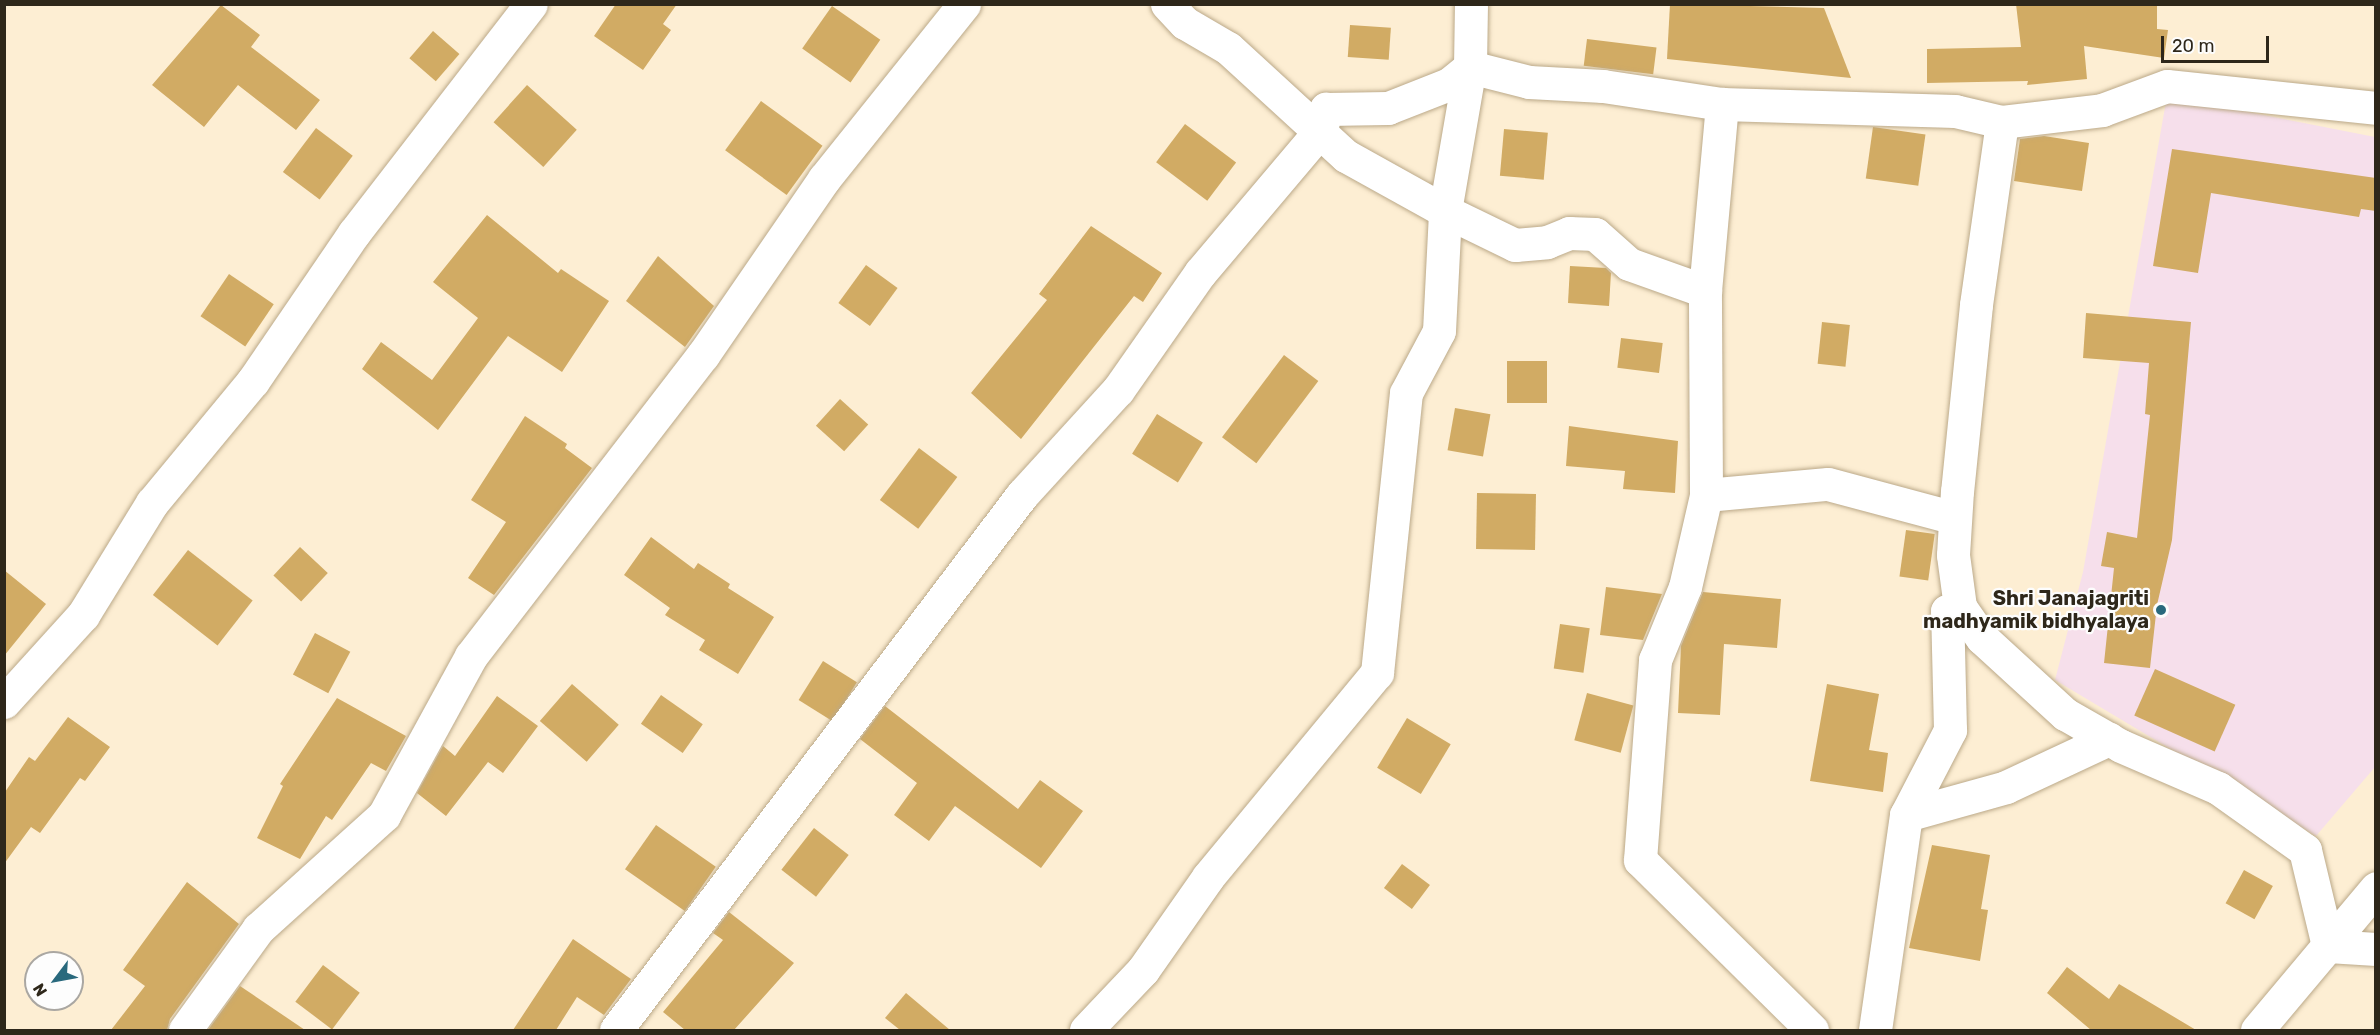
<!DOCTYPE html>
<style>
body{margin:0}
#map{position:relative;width:2380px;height:1035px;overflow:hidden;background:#fdeed3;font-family:Rubik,sans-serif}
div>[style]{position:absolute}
.education>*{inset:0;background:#f6dfeb}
.building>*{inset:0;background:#d1ab64;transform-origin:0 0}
.roads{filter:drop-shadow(0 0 2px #bba989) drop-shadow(0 0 2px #bba989)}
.minor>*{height:33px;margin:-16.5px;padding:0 16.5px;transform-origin:16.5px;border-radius:16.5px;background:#fff}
.dots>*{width:16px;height:16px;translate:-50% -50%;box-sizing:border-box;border:3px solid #fdfdfd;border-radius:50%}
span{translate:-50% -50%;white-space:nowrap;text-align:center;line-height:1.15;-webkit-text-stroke:4.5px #fdfdfd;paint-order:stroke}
.poi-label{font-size:20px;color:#2e271a;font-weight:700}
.right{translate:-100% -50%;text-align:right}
.frame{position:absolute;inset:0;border:6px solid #2e271a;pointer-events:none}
.north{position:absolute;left:24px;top:951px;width:60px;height:60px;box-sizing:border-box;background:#fdfdfd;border:2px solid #aaa7a2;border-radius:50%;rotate:238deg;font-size:16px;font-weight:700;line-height:24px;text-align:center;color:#2e271a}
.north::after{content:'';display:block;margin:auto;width:21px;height:27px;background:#29697d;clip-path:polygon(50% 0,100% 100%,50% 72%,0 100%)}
.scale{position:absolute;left:2161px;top:36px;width:108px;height:27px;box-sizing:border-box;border:3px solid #2e271a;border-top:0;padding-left:8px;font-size:18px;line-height:21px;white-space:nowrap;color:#2e271a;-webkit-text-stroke:4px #fdfdfd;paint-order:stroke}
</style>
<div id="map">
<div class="education">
<i style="clip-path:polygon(2167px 96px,2375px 137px,2375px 767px,2316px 836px,2055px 680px,2083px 572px)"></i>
</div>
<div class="building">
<i style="clip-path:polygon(616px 4px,677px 4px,663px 24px,671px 30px,643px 70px,594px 36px)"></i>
<i style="clip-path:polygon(1670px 4px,1824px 8px,1851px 78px,1667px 59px)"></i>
<i style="clip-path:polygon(2016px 4px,2157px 4px,2157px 29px,2168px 30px,2164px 58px,2084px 46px,2087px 79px,2027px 85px,2028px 81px,1927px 83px,1927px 49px,2021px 47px)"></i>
<i style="clip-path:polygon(221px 5px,260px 35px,251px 47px,320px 100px,296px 130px,238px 85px,204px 127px,152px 85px)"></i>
<i style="left:832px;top:6px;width:59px;height:52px;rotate:35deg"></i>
<i style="left:1350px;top:25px;width:41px;height:32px;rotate:4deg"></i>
<i style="left:433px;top:31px;width:35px;height:36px;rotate:41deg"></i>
<i style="left:1587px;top:39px;width:70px;height:27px;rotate:7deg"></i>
<i style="left:527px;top:85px;width:67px;height:50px;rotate:42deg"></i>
<i style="left:761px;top:101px;width:76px;height:61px;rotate:36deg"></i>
<i style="left:1185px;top:124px;width:64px;height:48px;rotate:37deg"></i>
<i style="left:1873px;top:127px;width:53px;height:52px;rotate:8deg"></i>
<i style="left:316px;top:128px;width:46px;height:55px;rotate:37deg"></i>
<i style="left:1504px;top:129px;width:44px;height:47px;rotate:5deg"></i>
<i style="clip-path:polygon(2044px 136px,2089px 143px,2082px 191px,2014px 181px,2020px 139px)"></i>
<i style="clip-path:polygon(2172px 149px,2376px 178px,2376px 211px,2361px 209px,2359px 217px,2211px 193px,2198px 273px,2153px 266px)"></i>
<i style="clip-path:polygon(487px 215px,558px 273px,561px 269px,609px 301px,562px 372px,508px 336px,438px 430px,362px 369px,381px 342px,432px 380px,478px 318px,433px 282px)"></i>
<i style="clip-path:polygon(1091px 226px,1162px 273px,1143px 302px,1134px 296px,1021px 439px,971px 393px,1047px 300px,1039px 294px)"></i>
<i style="clip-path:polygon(658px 256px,714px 306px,685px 347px,626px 301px)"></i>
<i style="left:866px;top:265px;width:39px;height:47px;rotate:36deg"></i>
<i style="clip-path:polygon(1570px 266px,1606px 268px,1611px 273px,1609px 306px,1568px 303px)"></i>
<i style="left:229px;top:274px;width:54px;height:51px;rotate:34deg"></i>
<i style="clip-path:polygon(2086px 313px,2191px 322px,2172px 540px,2157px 605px,2150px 668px,2104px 663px,2114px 568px,2101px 566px,2107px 532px,2137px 538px,2150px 415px,2145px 414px,2149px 363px,2083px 358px)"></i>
<i style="left:1822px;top:322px;width:28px;height:42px;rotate:6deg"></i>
<i style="left:1621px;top:338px;width:42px;height:30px;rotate:7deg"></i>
<i style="left:1284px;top:355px;width:43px;height:103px;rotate:37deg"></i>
<i style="left:1507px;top:361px;width:40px;height:42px"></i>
<i style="left:840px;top:399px;width:38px;height:36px;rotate:42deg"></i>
<i style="left:1455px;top:408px;width:36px;height:43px;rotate:10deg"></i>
<i style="left:1157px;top:414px;width:54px;height:47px;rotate:32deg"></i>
<i style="clip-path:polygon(525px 416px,567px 444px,565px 448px,592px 468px,494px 595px,468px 578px,506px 522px,471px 500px)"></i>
<i style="clip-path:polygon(1569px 426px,1678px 441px,1675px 493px,1623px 489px,1625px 471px,1566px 466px)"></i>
<i style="left:919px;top:448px;width:48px;height:65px;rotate:37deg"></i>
<i style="left:1477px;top:493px;width:59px;height:56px;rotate:1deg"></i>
<i style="left:1906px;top:530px;width:29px;height:47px;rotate:8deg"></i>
<i style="clip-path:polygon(651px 537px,694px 569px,698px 563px,730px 584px,728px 588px,774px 617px,738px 674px,699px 650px,705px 640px,665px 615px,670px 608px,624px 575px)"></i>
<i style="left:300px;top:547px;width:38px;height:39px;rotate:43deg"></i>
<i style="left:188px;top:550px;width:82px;height:57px;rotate:38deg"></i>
<i style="clip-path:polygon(4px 570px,46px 604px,4px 656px)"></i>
<i style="clip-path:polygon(1606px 587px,1662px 594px,1643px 640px,1600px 635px)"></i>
<i style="clip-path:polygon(1703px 592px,1781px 599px,1777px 648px,1724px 644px,1720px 715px,1678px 713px,1681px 646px)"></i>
<i style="left:1560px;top:624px;width:30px;height:45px;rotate:8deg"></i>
<i style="left:315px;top:633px;width:40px;height:47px;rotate:28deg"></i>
<i style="left:823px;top:661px;width:40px;height:46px;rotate:32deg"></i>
<i style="left:2155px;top:669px;width:88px;height:51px;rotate:24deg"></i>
<i style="left:572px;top:684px;width:62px;height:49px;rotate:41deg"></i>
<i style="clip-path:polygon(1827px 684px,1879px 694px,1869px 750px,1888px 753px,1883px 792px,1810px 781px)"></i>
<i style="left:1587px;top:693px;width:48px;height:49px;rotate:15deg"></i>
<i style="left:661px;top:695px;width:51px;height:35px;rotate:35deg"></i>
<i style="clip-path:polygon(497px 696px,538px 726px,503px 773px,488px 762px,446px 816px,417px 793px,443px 746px,455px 756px)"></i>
<i style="clip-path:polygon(337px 698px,406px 736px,386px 771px,371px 763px,332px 820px,326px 816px,300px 859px,257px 838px,283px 786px,280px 784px)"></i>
<i style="clip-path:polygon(885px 706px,1018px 809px,1040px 780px,1083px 811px,1041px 868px,955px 806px,929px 841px,894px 815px,917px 783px,860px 739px)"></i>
<i style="clip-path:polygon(68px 717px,110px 747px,85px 781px,80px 778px,40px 833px,31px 827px,4px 864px,5px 792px,29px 757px,35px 761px)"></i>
<i style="left:1407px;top:718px;width:51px;height:58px;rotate:31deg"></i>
<i style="left:656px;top:825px;width:73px;height:54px;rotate:35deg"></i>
<i style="left:814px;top:828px;width:44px;height:53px;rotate:38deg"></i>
<i style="clip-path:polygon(1932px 845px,1990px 855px,1981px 909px,1988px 910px,1980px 961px,1909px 948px)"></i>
<i style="left:1402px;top:864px;width:35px;height:30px;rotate:37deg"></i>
<i style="left:2244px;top:870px;width:33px;height:38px;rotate:29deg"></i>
<i style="clip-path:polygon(187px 882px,239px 924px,170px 1019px,167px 1030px,111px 1030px,145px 986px,123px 970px)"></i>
<i style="clip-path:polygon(729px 912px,794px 963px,734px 1030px,685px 1030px,663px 1012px,723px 940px,713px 933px)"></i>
<i style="clip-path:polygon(573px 939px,631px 979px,604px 1015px,577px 997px,556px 1030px,513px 1030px)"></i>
<i style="left:323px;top:965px;width:46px;height:46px;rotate:37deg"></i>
<i style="clip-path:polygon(2067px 967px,2109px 999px,2119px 984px,2196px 1030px,2091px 1030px,2047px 993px)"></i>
<i style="clip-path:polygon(240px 986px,305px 1030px,208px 1030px)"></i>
<i style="clip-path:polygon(906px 993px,950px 1030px,900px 1030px,885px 1018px)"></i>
</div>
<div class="roads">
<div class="minor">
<i style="left:1167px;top:4px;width:26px;rotate:47deg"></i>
<i style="left:1185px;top:23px;width:50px;rotate:30.2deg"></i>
<i style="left:1228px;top:48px;width:160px;rotate:42.5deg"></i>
<i style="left:1346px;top:156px;width:113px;rotate:29.1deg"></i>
<i style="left:1445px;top:211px;width:146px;rotate:-80.2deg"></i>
<i style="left:1470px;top:67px;width:63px;rotate:-89.1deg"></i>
<i style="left:1470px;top:67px;width:61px;rotate:14.3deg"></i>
<i style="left:1529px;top:82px;width:74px;rotate:3.1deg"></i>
<i style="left:1603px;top:86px;width:120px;rotate:8.6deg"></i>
<i style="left:1722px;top:104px;width:233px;rotate:1.7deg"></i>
<i style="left:1955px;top:111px;width:48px;rotate:13.2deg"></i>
<i style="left:2002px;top:122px;width:101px;rotate:-6.8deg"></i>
<i style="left:2102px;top:110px;width:69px;rotate:-20.3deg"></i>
<i style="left:2167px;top:86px;width:210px;rotate:6deg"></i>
<i style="left:2002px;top:122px;width:185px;rotate:98.1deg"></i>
<i style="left:1976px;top:305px;width:187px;rotate:95.8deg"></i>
<i style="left:1957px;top:491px;width:64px;rotate:93.6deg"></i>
<i style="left:1953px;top:555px;width:52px;rotate:82.3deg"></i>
<i style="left:1960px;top:607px;width:38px;rotate:55deg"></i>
<i style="left:1982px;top:638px;width:113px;rotate:42.5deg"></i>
<i style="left:2065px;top:714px;width:64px;rotate:29.7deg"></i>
<i style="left:2121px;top:746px;width:106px;rotate:23.4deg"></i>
<i style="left:2218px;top:788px;width:107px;rotate:35.5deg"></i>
<i style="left:2305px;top:850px;width:99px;rotate:76.5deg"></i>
<i style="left:2328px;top:946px;width:48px;rotate:3.6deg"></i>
<i style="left:1706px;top:495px;width:204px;rotate:-90.3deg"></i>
<i style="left:1705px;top:291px;width:188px;rotate:-84.8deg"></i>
<i style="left:4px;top:702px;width:118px;rotate:-47.8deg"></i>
<i style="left:83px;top:615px;width:132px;rotate:-58.4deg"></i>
<i style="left:152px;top:503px;width:158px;rotate:-50.4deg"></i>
<i style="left:253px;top:381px;width:179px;rotate:-55.7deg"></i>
<i style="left:354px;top:233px;width:289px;rotate:-52.3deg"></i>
<i style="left:1906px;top:815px;width:96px;rotate:-62.6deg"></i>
<i style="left:1950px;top:730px;width:119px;rotate:-91.4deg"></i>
<i style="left:1947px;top:611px;width:14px;rotate:-17deg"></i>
<i style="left:185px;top:1030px;width:125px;rotate:-54.1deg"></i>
<i style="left:258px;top:929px;width:170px;rotate:-42.1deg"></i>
<i style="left:384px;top:815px;width:181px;rotate:-61.3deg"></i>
<i style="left:471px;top:656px;width:380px;rotate:-52.4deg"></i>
<i style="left:703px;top:355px;width:214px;rotate:-55.5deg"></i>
<i style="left:824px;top:179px;width:224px;rotate:-51.3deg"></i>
<i style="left:616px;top:1030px;width:672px;rotate:-52.81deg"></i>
<i style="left:1022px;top:495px;width:142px;rotate:-47.6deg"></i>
<i style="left:1118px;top:390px;width:143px;rotate:-55deg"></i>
<i style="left:1200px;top:273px;width:187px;rotate:-49.8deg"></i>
<i style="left:1321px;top:130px;width:22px;rotate:-77deg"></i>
<i style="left:1326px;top:109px;width:62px;rotate:-0.9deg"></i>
<i style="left:1388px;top:108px;width:66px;rotate:-21.5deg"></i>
<i style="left:1449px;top:84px;width:27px;rotate:-39deg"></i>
<i style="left:1086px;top:1030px;width:83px;rotate:-46.5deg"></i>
<i style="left:1143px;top:970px;width:113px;rotate:-55deg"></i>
<i style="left:1208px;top:877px;width:265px;rotate:-50.4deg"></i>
<i style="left:1377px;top:673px;width:281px;rotate:-84.1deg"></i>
<i style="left:1406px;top:393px;width:70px;rotate:-62deg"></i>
<i style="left:1439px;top:331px;width:120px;rotate:-87.1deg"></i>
<i style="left:1445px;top:211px;width:78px;rotate:25.9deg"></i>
<i style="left:1515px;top:245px;width:32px;rotate:-5deg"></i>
<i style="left:1547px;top:242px;width:24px;rotate:-22deg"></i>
<i style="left:1569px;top:233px;width:26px;rotate:2deg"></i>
<i style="left:1595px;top:234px;width:45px;rotate:41.4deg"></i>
<i style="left:1629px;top:264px;width:81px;rotate:19.6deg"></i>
<i style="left:1812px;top:1030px;width:242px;rotate:-135.3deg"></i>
<i style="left:1640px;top:860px;width:201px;rotate:-85.7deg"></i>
<i style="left:1655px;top:660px;width:79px;rotate:-67.7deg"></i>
<i style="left:1685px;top:587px;width:94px;rotate:-77.1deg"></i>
<i style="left:1706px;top:495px;width:122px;rotate:-5.2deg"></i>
<i style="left:1828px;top:484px;width:131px;rotate:15deg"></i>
<i style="left:1875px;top:1030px;width:217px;rotate:-81.8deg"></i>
<i style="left:1906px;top:815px;width:104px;rotate:-15.6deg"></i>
<i style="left:2006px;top:787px;width:114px;rotate:-25deg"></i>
<i style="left:2257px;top:1030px;width:185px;rotate:-50deg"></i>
</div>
</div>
<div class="dots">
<i style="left:2161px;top:610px;background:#29697d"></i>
</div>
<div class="poi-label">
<span class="right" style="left:2149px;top:610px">Shri Janajagriti<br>madhyamik bidhyalaya</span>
</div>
<div class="frame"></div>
<div class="north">N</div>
<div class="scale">20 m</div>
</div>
